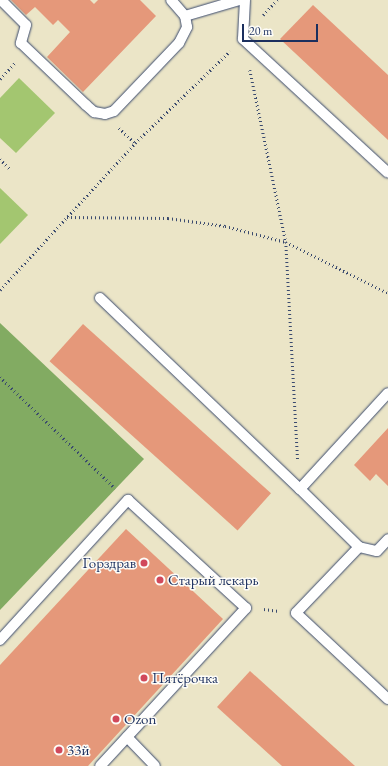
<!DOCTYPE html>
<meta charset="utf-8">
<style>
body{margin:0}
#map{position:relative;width:388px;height:766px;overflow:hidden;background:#ebe5c7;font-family:"EB Garamond",serif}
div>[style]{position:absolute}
.green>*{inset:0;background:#a3c670}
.forest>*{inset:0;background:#82ab62}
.building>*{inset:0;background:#e5987a;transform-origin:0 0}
.path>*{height:2.5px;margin-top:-1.25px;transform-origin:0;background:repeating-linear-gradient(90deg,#3a4a6e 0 1px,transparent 0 4px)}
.roads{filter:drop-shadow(0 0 1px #3a4a6e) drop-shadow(0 0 1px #3a4a6e)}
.lane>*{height:10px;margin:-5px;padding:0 5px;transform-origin:5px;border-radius:5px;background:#fff}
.dots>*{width:11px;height:11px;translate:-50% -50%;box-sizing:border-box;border:2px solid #fdfcf7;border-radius:50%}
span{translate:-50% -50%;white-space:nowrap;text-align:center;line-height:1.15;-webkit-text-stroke:3px #fdfcf7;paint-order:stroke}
.poi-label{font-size:15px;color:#1b2f5e}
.right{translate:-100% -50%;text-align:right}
.left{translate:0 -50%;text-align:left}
.scale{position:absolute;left:242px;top:24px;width:76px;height:18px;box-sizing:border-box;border:2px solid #1b2f5e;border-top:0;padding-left:5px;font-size:12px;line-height:14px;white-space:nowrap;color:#1b2f5e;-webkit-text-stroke:3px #fdfcf7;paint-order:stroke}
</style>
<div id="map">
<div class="green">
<i style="clip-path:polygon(19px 78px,55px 113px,16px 153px,0 138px,0 98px)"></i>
<i style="clip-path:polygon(0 188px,28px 215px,0 244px)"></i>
</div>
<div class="forest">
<i style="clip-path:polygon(0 323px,144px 459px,0 610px)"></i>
</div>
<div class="building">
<i style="clip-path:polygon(11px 0,90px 0,94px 4px,98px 0,140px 0,156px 16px,83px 92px,47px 57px,70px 32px,58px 20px,53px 25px,35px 7px,26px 15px)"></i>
<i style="clip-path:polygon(313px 5px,388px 75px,388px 140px,280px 39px)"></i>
<i style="left:83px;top:324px;width:253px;height:50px;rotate:42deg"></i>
<i style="clip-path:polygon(388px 428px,388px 486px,376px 474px,370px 481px,354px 465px)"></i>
<i style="clip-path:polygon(126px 529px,223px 619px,88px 766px,0 766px,0 665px)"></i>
<i style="clip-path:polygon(250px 671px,355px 766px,282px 766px,217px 707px)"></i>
</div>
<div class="path">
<i style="left:263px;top:15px;width:21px;rotate:-47deg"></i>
<i style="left:250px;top:70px;width:176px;rotate:78.2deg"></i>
<i style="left:286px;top:242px;width:219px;rotate:86.9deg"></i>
<i style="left:0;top:79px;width:23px;rotate:-47deg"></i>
<i style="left:119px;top:128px;width:22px;rotate:43deg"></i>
<i style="left:0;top:159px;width:14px;rotate:45deg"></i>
<i style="left:67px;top:217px;width:101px;rotate:0.6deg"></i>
<i style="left:168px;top:218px;width:58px;rotate:8deg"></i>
<i style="left:225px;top:226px;width:63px;rotate:14.7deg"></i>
<i style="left:286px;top:242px;width:114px;rotate:26.6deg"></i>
<i style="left:0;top:290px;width:200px;rotate:-47.4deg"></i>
<i style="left:135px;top:143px;width:132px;rotate:-44.1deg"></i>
<i style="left:0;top:377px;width:160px;rotate:44deg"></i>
<i style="left:264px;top:609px;width:15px;rotate:8deg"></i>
</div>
<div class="roads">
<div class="lane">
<i style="left:1px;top:0;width:35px;rotate:45deg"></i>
<i style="left:26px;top:25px;width:19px;rotate:106deg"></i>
<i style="left:21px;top:43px;width:90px;rotate:43.6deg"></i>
<i style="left:86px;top:105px;width:11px;rotate:41deg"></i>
<i style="left:94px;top:112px;width:11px;rotate:10deg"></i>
<i style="left:105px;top:114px;width:9px;rotate:-18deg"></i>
<i style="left:114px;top:111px;width:94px;rotate:-46.3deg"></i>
<i style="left:179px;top:43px;width:18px;rotate:-63deg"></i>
<i style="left:187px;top:27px;width:11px;rotate:-100deg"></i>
<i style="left:185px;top:16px;width:21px;rotate:-131deg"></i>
<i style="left:245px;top:0;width:39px;rotate:93deg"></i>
<i style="left:243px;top:39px;width:197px;rotate:42.7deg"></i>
<i style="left:185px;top:16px;width:56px;rotate:-16.5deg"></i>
<i style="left:100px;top:298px;width:277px;rotate:43.7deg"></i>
<i style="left:300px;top:489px;width:130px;rotate:-47.5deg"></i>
<i style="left:300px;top:489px;width:83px;rotate:44.5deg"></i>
<i style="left:359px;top:547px;width:91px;rotate:133.7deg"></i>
<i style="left:296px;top:613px;width:126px;rotate:43.1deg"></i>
<i style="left:359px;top:547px;width:18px;rotate:13deg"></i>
<i style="left:377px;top:551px;width:16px;rotate:-47deg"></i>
<i style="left:0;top:640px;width:190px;rotate:-47.6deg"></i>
<i style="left:128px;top:500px;width:160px;rotate:42.5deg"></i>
<i style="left:246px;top:608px;width:215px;rotate:132.7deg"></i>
<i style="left:127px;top:737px;width:40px;rotate:46deg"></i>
</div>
</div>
<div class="dots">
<i style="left:144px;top:563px;background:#d1495b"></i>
<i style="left:160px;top:580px;background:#d1495b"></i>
<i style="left:144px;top:678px;background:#d1495b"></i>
<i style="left:116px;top:719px;background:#d1495b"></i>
<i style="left:59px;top:750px;background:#d1495b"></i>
</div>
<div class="poi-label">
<span class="right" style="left:136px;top:563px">Горздрав</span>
<span class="left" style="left:168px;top:580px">Старый лекарь</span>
<span class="left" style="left:152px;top:678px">Пятёрочка</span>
<span class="left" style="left:124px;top:719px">Ozon</span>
<span class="left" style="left:67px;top:750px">33й</span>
</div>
<div class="scale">20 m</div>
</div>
